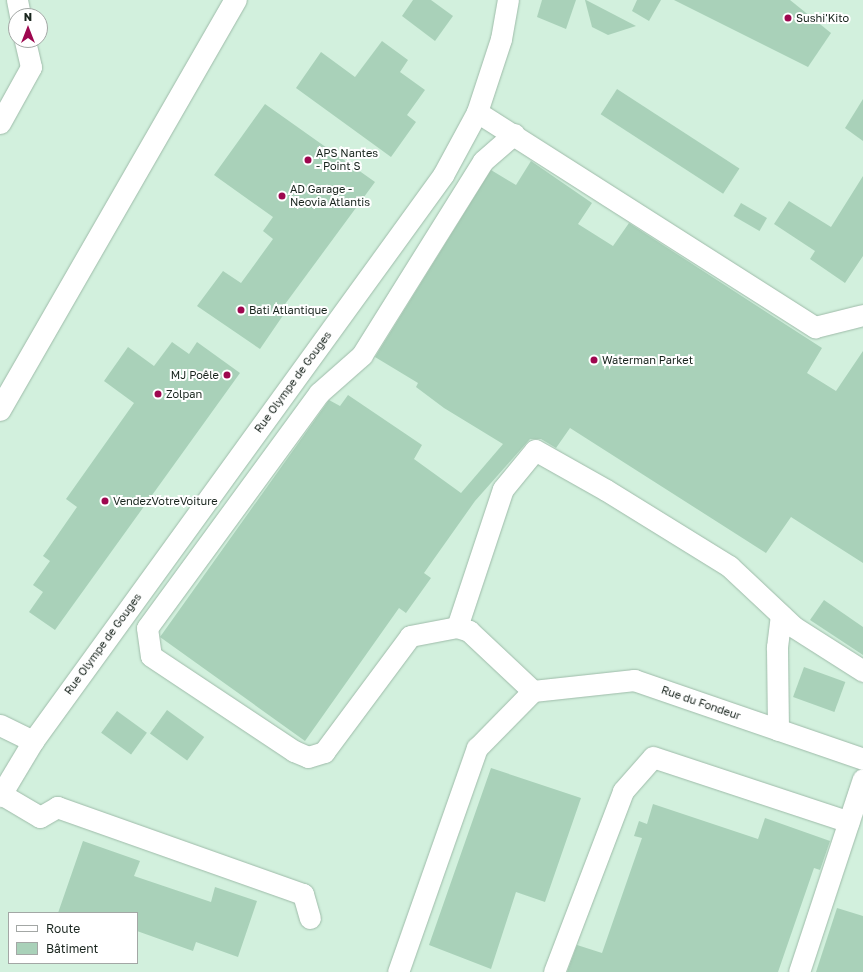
<!DOCTYPE html>
<meta charset="utf-8">
<style>
body{margin:0}
#map{position:relative;width:863px;height:972px;overflow:hidden;background:#d2f0dd;font-family:"Golos Text",sans-serif}
div>[style]{position:absolute}
.building>*{inset:0;background:#a9d1b9;transform-origin:0 0}
.roads{filter:drop-shadow(0 0 1px #9ebba9) drop-shadow(0 0 1px #9ebba9)}
.minor>*{height:21px;margin:-10.5px;padding:0 10.5px;transform-origin:10.5px;border-radius:10.5px;background:#fff}
.major>*{height:22px;margin:-11px;padding:0 11px;transform-origin:11px;border-radius:11px;background:#fff}
.dots>*{width:11px;height:11px;translate:-50% -50%;box-sizing:border-box;border:2px solid #fff;border-radius:50%}
span{translate:-50% -50%;white-space:nowrap;text-align:center;line-height:1.15;-webkit-text-stroke:4px #fff;paint-order:stroke}
.poi-label{font-size:11px;color:#18241d}
.left{translate:0 -50%;text-align:left}
.right{translate:-100% -50%;text-align:right}
.street-label{font-size:11px;color:#18241d}
.legend{position:absolute;left:8px;top:912px;width:130px;height:52px;box-sizing:border-box;background:#fff;border:1px solid #a3a7a5;margin:0;padding:5px 7px;list-style:none;font-size:12px;color:#18241d}
.legend li{display:flex;align-items:center;gap:8px;height:20px}
.legend b{width:20px;border:1px solid #a3a7a5}
.north{position:absolute;left:8px;top:8px;width:40px;height:40px;box-sizing:border-box;background:#fff;border:1px solid #a3a7a5;border-radius:50%;rotate:0deg;font-size:11px;font-weight:700;line-height:16px;text-align:center;color:#18241d}
.north::after{content:'';display:block;margin:auto;width:14px;height:18px;background:#9e074f;clip-path:polygon(50% 0,100% 100%,50% 72%,0 100%)}
</style>
<div id="map">
<div class="building">
<i style="clip-path:polygon(413px 0,431px 0,453px 16px,435px 41px,402px 16px)"></i>
<i style="clip-path:polygon(542px 0,576px 0,566px 29px,537px 17px)"></i>
<i style="clip-path:polygon(585px 0,586px 0,636px 26px,608px 35px,592px 27px)"></i>
<i style="clip-path:polygon(637px 0,661px 0,649px 21px,632px 11px)"></i>
<i style="clip-path:polygon(674px 0,790px 0,831px 33px,808px 67px)"></i>
<i style="clip-path:polygon(382px 41px,408px 60px,400px 72px,425px 90px,407px 115px,416px 122px,391px 157px,296px 88px,321px 52px,355px 77px)"></i>
<i style="left:617px;top:89px;width:146px;height:30px;rotate:33deg"></i>
<i style="clip-path:polygon(863px 99px,863px 141px,845px 128px)"></i>
<i style="clip-path:polygon(265px 104px,375px 182px,280px 311px,284px 314px,260px 349px,197px 306px,223px 271px,241px 283px,273px 239px,263px 231px,273px 217px,214px 175px)"></i>
<i style="clip-path:polygon(531px 161px,592px 203px,578px 224px,613px 246px,629px 223px,822px 348px,807px 373px,836px 391px,863px 351px,863px 563px,791px 517px,766px 553px,570px 428px,556px 448px,541px 439px,530px 439px,475px 501px,424px 573px,431px 578px,406px 613px,399px 608px,305px 741px,160px 637px,329px 400px,340px 406px,348px 395px,422px 445px,414px 459px,461px 493px,503px 444px,444px 408px,416px 387px,418px 383px,375px 357px,491px 170px,516px 185px)"></i>
<i style="clip-path:polygon(863px 176px,863px 256px,845px 283px,810px 259px,815px 251px,774px 224px,789px 201px,831px 227px)"></i>
<i style="left:741px;top:203px;width:30px;height:15px;rotate:30deg"></i>
<i style="clip-path:polygon(172px 342px,189px 354px,197px 342px,240px 373px,55px 630px,29px 612px,43px 592px,33px 585px,50px 561px,43px 556px,77px 507px,66px 499px,134px 403px,104px 381px,128px 347px,154px 366px)"></i>
<i style="clip-path:polygon(824px 600px,863px 627px,863px 655px,810px 620px)"></i>
<i style="left:804px;top:667px;width:44px;height:32px;rotate:20deg"></i>
<i style="left:167px;top:710px;width:46px;height:29px;rotate:36deg"></i>
<i style="left:117px;top:711px;width:37px;height:27px;rotate:36deg"></i>
<i style="clip-path:polygon(491px 768px,581px 798px,545px 902px,516px 892px,491px 969px,429px 945px)"></i>
<i style="clip-path:polygon(653px 804px,758px 839px,765px 818px,830px 841px,820px 870px,814px 868px,778px 972px,567px 972px,577px 945px,602px 953px,642px 838px,634px 836px,639px 821px,647px 824px)"></i>
<i style="clip-path:polygon(83px 841px,140px 861px,134px 876px,211px 902px,215px 887px,257px 901px,238px 957px,196px 942px,193px 951px,137px 931px,137px 913px,58px 913px)"></i>
<i style="clip-path:polygon(837px 908px,863px 916px,863px 972px,816px 972px)"></i>
</div>
<div class="roads">
<div class="minor">
<i style="left:17px;top:0;width:16px;rotate:79deg"></i>
<i style="left:477px;top:112px;width:401px;rotate:32.5deg"></i>
<i style="left:815px;top:327px;width:49px;rotate:-14deg"></i>
<i style="left:0;top:123px;width:64px;rotate:-61deg"></i>
<i style="left:31px;top:67px;width:28px;rotate:-103deg"></i>
<i style="left:514px;top:134px;width:41px;rotate:138.9deg"></i>
<i style="left:483px;top:161px;width:229px;rotate:122deg"></i>
<i style="left:362px;top:355px;width:57px;rotate:138.5deg"></i>
<i style="left:319px;top:393px;width:291px;rotate:126.2deg"></i>
<i style="left:147px;top:628px;width:28px;rotate:82deg"></i>
<i style="left:151px;top:656px;width:172px;rotate:33.6deg"></i>
<i style="left:294px;top:751px;width:15px;rotate:23deg"></i>
<i style="left:308px;top:757px;width:17px;rotate:-17deg"></i>
<i style="left:324px;top:752px;width:144px;rotate:-53.4deg"></i>
<i style="left:410px;top:636px;width:48px;rotate:-10.8deg"></i>
<i style="left:457px;top:627px;width:13px;rotate:18deg"></i>
<i style="left:469px;top:631px;width:88px;rotate:43.2deg"></i>
<i style="left:457px;top:627px;width:145px;rotate:-71.6deg"></i>
<i style="left:503px;top:489px;width:50px;rotate:-50.6deg"></i>
<i style="left:535px;top:450px;width:81px;rotate:29.4deg"></i>
<i style="left:606px;top:490px;width:145px;rotate:31.7deg"></i>
<i style="left:729px;top:566px;width:89px;rotate:43.2deg"></i>
<i style="left:794px;top:627px;width:82px;rotate:32.5deg"></i>
<i style="left:533px;top:691px;width:102px;rotate:-6.2deg"></i>
<i style="left:634px;top:680px;width:242px;rotate:19deg"></i>
<i style="left:0;top:725px;width:37px;rotate:26deg"></i>
<i style="left:778px;top:730px;width:83px;rotate:-90.7deg"></i>
<i style="left:777px;top:647px;width:32px;rotate:-83deg"></i>
<i style="left:1px;top:794px;width:45px;rotate:30.5deg"></i>
<i style="left:40px;top:817px;width:20px;rotate:-30deg"></i>
<i style="left:57px;top:807px;width:261px;rotate:19.5deg"></i>
<i style="left:303px;top:894px;width:25px;rotate:74deg"></i>
<i style="left:0;top:796px;width:64px;rotate:-59deg"></i>
<i style="left:33px;top:741px;width:699px;rotate:-54.08deg"></i>
<i style="left:443px;top:175px;width:72px;rotate:-61.6deg"></i>
<i style="left:477px;top:112px;width:77px;rotate:-71.8deg"></i>
<i style="left:501px;top:39px;width:40px;rotate:-80deg"></i>
<i style="left:398px;top:972px;width:238px;rotate:-70.6deg"></i>
<i style="left:477px;top:748px;width:80px;rotate:-45.5deg"></i>
<i style="left:554px;top:972px;width:194px;rotate:-69.1deg"></i>
<i style="left:623px;top:791px;width:45px;rotate:-48.6deg"></i>
<i style="left:653px;top:757px;width:206px;rotate:18.3deg"></i>
<i style="left:799px;top:972px;width:203px;rotate:-71.7deg"></i>
</div>
<div class="major">
<i style="left:0;top:410px;width:473px;rotate:-60.1deg"></i>
</div>
</div>
<div class="dots">
<i style="left:788px;top:18px;background:#9e074f"></i>
<i style="left:308px;top:160px;background:#9e074f"></i>
<i style="left:282px;top:196px;background:#9e074f"></i>
<i style="left:241px;top:310px;background:#9e074f"></i>
<i style="left:594px;top:360px;background:#9e074f"></i>
<i style="left:227px;top:375px;background:#9e074f"></i>
<i style="left:158px;top:394px;background:#9e074f"></i>
<i style="left:105px;top:501px;background:#9e074f"></i>
</div>
<div class="poi-label">
<span class="left" style="left:796px;top:18px">Sushi'Kito</span>
<span class="left" style="left:316px;top:160px">APS Nantes<br>- Point S</span>
<span class="left" style="left:290px;top:196px">AD Garage -<br>Neovia Atlantis</span>
<span class="left" style="left:249px;top:310px">Bati Atlantique</span>
<span class="left" style="left:602px;top:360px">Waterman Parket</span>
<span class="right" style="left:219px;top:375px">MJ Poêle</span>
<span class="left" style="left:166px;top:394px">Zolpan</span>
<span class="left" style="left:113px;top:501px">VendezVotreVoiture</span>
</div>
<div class="street-label">
<span style="left:293px;top:382px;rotate:-54deg">Rue Olympe de Gouges</span>
<span style="left:103px;top:644px;rotate:-54deg">Rue Olympe de Gouges</span>
<span style="left:701px;top:703px;rotate:19deg">Rue du Fondeur</span>
</div>
<ul class="legend">
<li><b style="height:5px;background:#fff"></b>Route</li>
<li><b style="height:11px;background:#a9d1b9"></b>Bâtiment</li>
</ul>
<div class="north">N</div>
</div>
